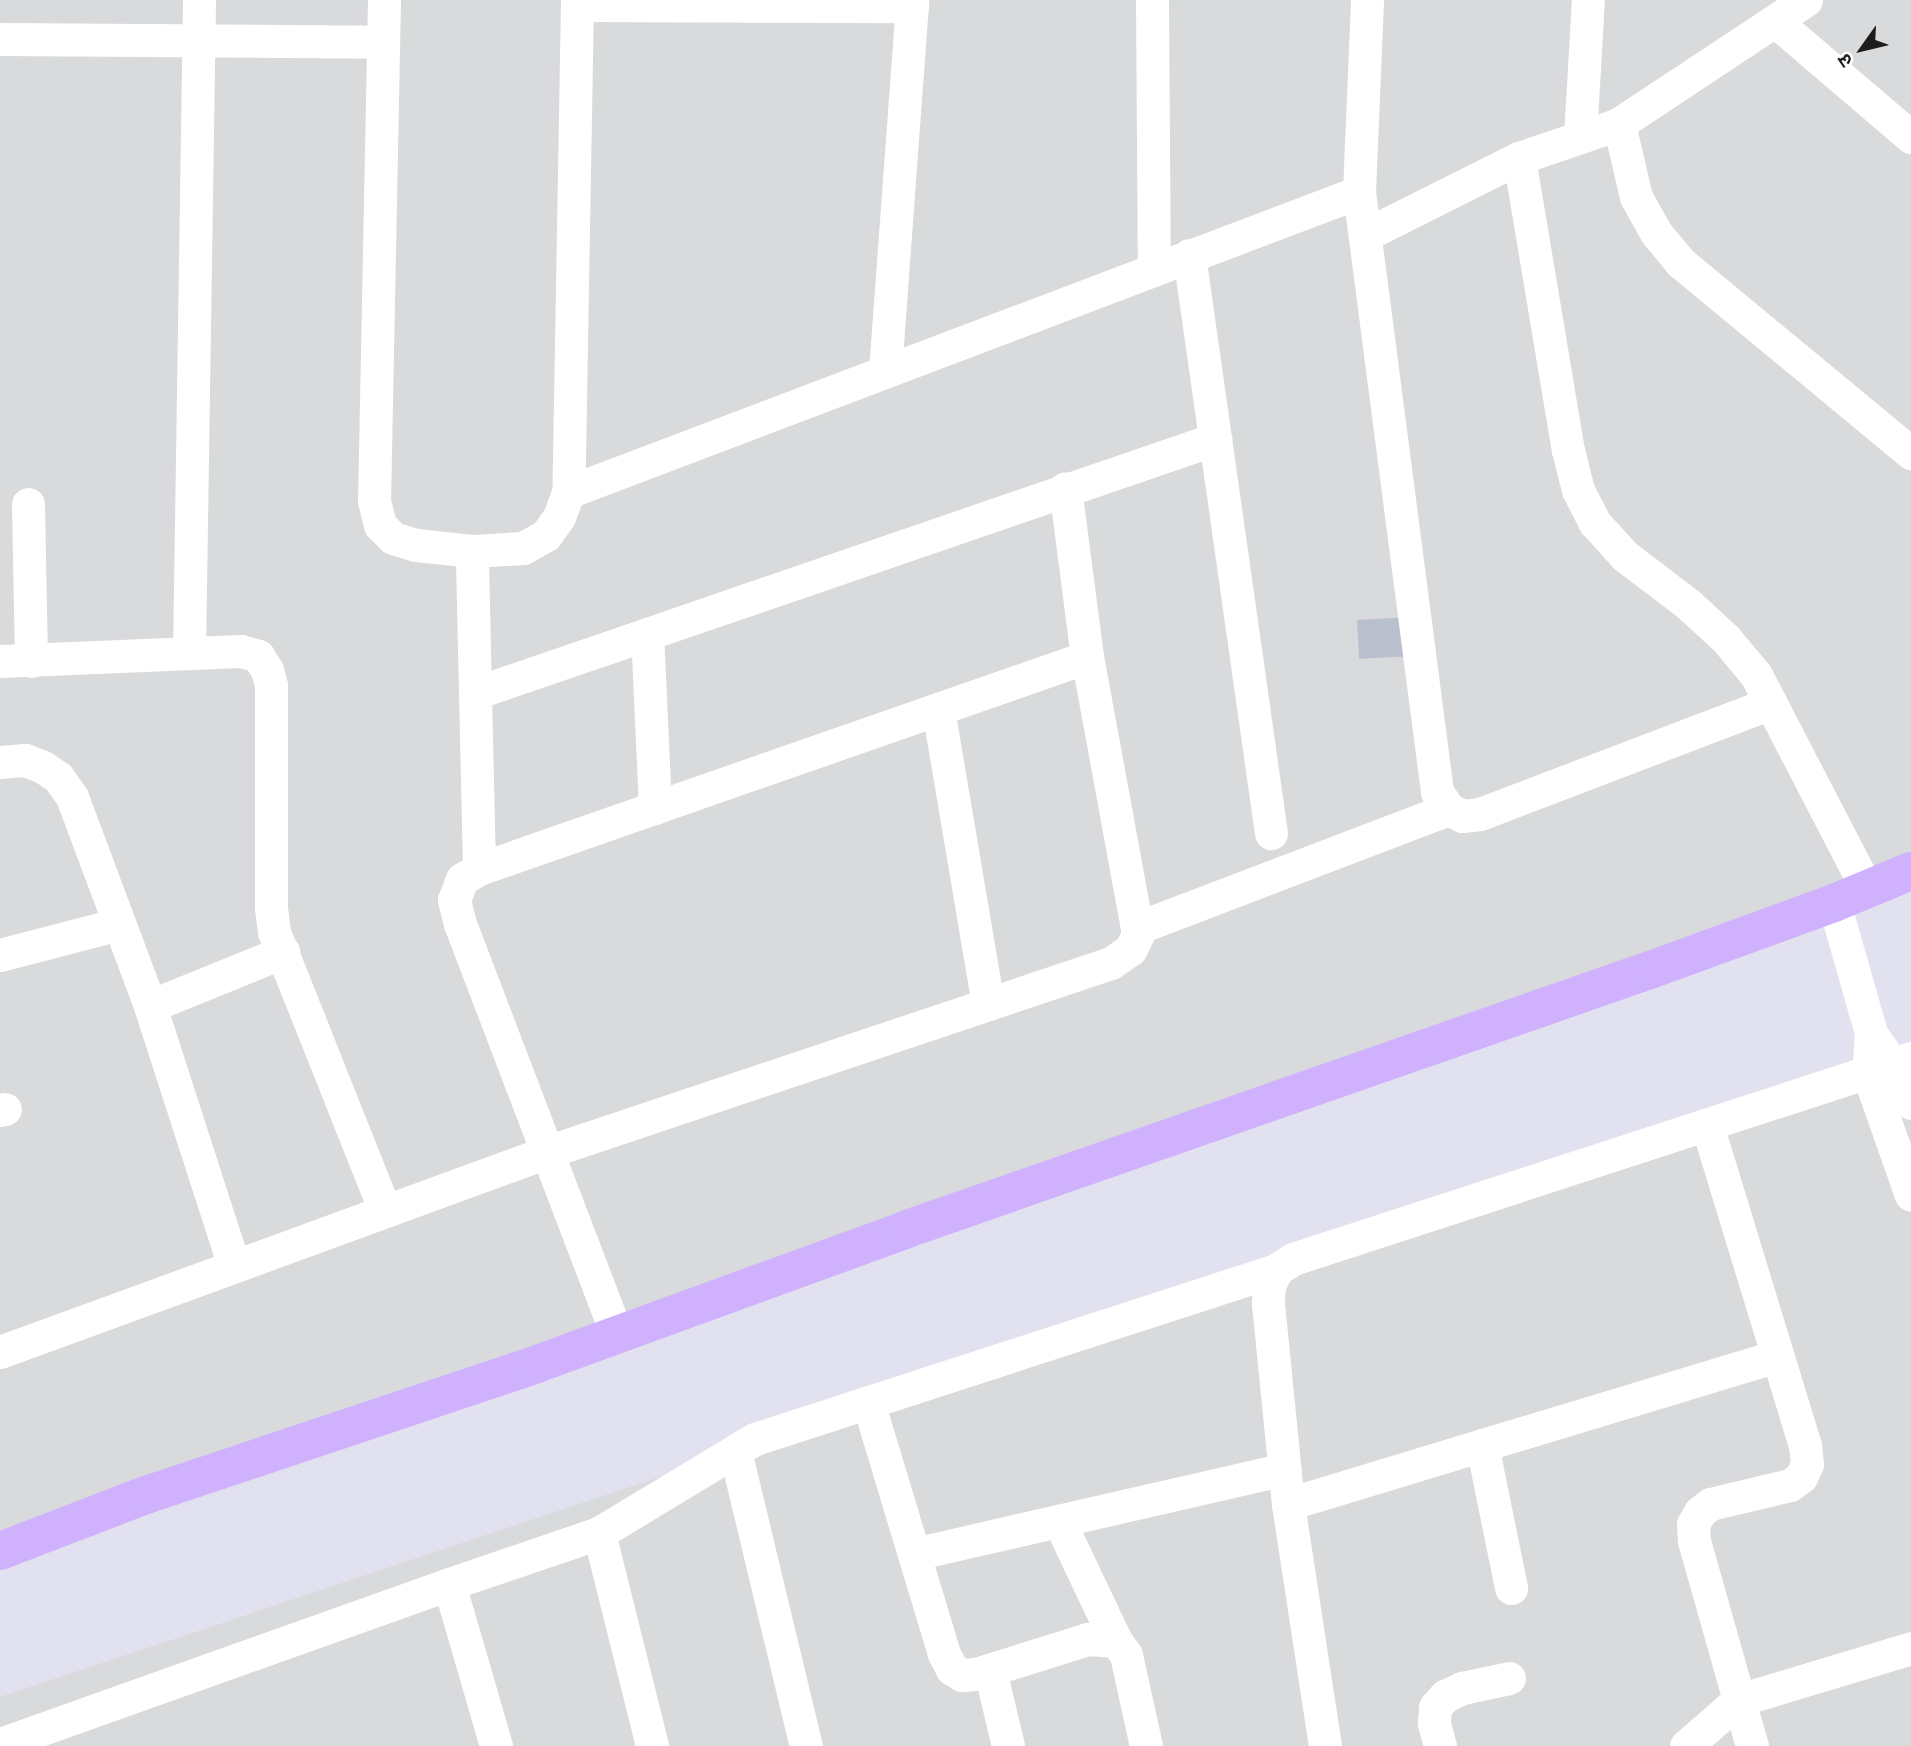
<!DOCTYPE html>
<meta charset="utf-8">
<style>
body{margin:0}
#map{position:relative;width:1911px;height:1746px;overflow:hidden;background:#e2e1ef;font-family:Raleway,"Noto Sans Devanagari",sans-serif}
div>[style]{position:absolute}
.residential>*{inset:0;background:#d9dadb}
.building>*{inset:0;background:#babfce;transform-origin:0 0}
.street>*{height:33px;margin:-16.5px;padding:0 16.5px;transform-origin:16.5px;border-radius:16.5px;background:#fff}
.secondary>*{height:38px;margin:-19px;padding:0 19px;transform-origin:19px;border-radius:19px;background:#cfb1fd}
span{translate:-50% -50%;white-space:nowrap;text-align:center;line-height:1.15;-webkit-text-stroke:7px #fff;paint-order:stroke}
.north{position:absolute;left:1827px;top:14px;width:70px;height:70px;-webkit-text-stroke:5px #fff;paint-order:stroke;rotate:236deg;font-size:19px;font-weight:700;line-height:28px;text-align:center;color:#1c1c1c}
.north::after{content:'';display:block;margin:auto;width:24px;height:32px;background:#1c1c1c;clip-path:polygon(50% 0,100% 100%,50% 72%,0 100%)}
</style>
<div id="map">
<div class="residential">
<i style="clip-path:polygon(0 0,1911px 0,1911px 855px,1788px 907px,253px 1443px,0 1538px)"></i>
<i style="clip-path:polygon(1911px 1060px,1911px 1746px,0 1746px,0 1697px)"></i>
</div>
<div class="building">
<i style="left:1412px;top:617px;width:39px;height:55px;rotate:87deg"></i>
</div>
<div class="street">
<i style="left:384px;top:0;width:501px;rotate:91.14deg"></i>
<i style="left:374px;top:501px;width:25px;rotate:76deg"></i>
<i style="left:380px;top:525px;width:18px;rotate:45deg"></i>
<i style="left:393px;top:538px;width:24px;rotate:17deg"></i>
<i style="left:416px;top:545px;width:56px;rotate:6.1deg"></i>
<i style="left:577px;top:0;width:492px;rotate:91deg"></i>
<i style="left:568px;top:492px;width:846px;rotate:-20.77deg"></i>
<i style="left:1359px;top:192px;width:605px;rotate:82.59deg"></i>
<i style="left:1437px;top:792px;width:21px;rotate:55deg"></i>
<i style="left:1449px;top:809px;width:15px;rotate:28deg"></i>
<i style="left:1462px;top:816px;width:18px;rotate:-6deg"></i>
<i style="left:1480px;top:814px;width:311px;rotate:-20.9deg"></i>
<i style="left:1152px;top:0;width:269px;rotate:89.6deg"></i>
<i style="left:1806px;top:0;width:224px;rotate:146.5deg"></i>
<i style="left:1619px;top:124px;width:106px;rotate:161.2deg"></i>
<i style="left:1519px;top:158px;width:296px;rotate:80.5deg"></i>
<i style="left:1568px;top:450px;width:41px;rotate:76deg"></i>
<i style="left:1578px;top:490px;width:37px;rotate:63deg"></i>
<i style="left:1595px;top:523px;width:45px;rotate:47.7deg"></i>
<i style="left:1625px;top:556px;width:79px;rotate:37.3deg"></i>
<i style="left:1688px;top:604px;width:52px;rotate:42.6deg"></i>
<i style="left:1726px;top:639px;width:47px;rotate:50.2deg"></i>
<i style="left:1756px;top:675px;width:241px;rotate:62.6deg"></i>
<i style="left:577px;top:5px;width:335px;rotate:0.2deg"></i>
<i style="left:1775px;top:21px;width:179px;rotate:40.5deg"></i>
<i style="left:0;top:39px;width:383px;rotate:0.4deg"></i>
<i style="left:1619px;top:124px;width:75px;rotate:76.9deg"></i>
<i style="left:1636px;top:197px;width:41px;rotate:60.9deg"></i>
<i style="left:1656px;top:233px;width:38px;rotate:50deg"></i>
<i style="left:1680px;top:262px;width:300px;rotate:39.6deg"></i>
<i style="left:1580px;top:137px;width:137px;rotate:-86.7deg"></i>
<i style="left:1359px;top:192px;width:192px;rotate:-87.6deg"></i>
<i style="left:1365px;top:235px;width:172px;rotate:-26.6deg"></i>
<i style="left:1189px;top:255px;width:584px;rotate:81.93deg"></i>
<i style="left:885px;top:371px;width:372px;rotate:-85.8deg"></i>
<i style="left:28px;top:504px;width:157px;rotate:88.9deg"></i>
<i style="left:189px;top:653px;width:653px;rotate:-89.12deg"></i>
<i style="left:0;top:661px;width:241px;rotate:-2.4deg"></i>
<i style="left:241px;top:651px;width:18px;rotate:16deg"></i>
<i style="left:258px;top:656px;width:17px;rotate:57deg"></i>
<i style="left:267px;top:670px;width:16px;rotate:75deg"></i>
<i style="left:271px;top:685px;width:223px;rotate:90deg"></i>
<i style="left:271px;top:908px;width:24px;rotate:83deg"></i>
<i style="left:274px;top:932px;width:300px;rotate:68.3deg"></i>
<i style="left:475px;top:693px;width:182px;rotate:-18.9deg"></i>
<i style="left:938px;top:709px;width:299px;rotate:80.4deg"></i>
<i style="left:0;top:762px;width:25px;rotate:-5deg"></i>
<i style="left:25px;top:760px;width:19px;rotate:21deg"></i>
<i style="left:43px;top:767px;width:18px;rotate:34deg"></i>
<i style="left:58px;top:777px;width:24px;rotate:55deg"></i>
<i style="left:72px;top:797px;width:223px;rotate:69.5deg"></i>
<i style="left:150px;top:1006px;width:273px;rotate:72.1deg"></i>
<i style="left:655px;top:808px;width:174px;rotate:-92.6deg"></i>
<i style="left:647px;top:634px;width:601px;rotate:-18.95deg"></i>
<i style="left:479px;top:869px;width:318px;rotate:-91.3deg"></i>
<i style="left:472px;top:551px;width:51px;rotate:-3.4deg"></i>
<i style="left:523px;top:548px;width:26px;rotate:-29deg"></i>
<i style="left:546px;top:535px;width:22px;rotate:-54deg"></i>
<i style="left:559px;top:517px;width:27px;rotate:-70deg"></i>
<i style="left:1834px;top:903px;width:135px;rotate:74.1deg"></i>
<i style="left:1137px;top:928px;width:334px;rotate:-20.9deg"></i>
<i style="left:0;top:955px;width:123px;rotate:-14.6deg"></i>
<i style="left:150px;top:1006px;width:144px;rotate:-22.1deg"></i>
<i style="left:1911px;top:1103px;width:42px;rotate:-115.3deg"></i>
<i style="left:1893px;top:1065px;width:39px;rotate:-125deg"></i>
<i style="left:1871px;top:1033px;width:40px;rotate:94.3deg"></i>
<i style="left:1868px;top:1073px;width:129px;rotate:70.6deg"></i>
<i style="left:0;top:1110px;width:5px;rotate:-11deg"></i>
<i style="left:1707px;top:1125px;width:335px;rotate:73deg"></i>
<i style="left:1805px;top:1445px;width:19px;rotate:84deg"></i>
<i style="left:1807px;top:1464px;width:14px;rotate:115deg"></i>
<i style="left:1801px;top:1477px;width:14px;rotate:144deg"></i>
<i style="left:1790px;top:1485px;width:82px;rotate:166.6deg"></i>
<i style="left:1710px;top:1504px;width:13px;rotate:141deg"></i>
<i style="left:1700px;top:1512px;width:14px;rotate:120deg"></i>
<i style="left:1693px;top:1524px;width:17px;rotate:87deg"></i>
<i style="left:1694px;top:1541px;width:213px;rotate:74.2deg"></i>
<i style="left:617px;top:1335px;width:440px;rotate:-110.9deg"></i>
<i style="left:460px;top:924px;width:25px;rotate:-104deg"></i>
<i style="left:454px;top:900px;width:22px;rotate:-69deg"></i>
<i style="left:462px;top:879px;width:20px;rotate:-30deg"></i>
<i style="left:479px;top:869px;width:644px;rotate:-19.22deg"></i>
<i style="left:1087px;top:657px;width:170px;rotate:-97.4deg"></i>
<i style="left:0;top:1352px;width:582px;rotate:-20.08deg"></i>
<i style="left:547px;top:1152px;width:595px;rotate:-18.53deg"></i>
<i style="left:1111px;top:963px;width:24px;rotate:-35deg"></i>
<i style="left:1131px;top:949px;width:17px;rotate:-65deg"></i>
<i style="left:1138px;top:934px;width:282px;rotate:-100.4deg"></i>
<i style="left:868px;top:1402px;width:263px;rotate:73.2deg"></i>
<i style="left:944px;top:1654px;width:17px;rotate:62deg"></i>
<i style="left:952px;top:1669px;width:12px;rotate:31deg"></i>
<i style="left:962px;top:1675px;width:14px;rotate:-4deg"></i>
<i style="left:976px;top:1674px;width:117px;rotate:-17.4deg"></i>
<i style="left:1088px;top:1639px;width:28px;rotate:4deg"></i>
<i style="left:1116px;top:1641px;width:17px;rotate:54deg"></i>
<i style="left:1126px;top:1655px;width:93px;rotate:77.6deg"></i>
<i style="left:1482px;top:1445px;width:146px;rotate:78.5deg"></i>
<i style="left:735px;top:1451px;width:303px;rotate:76.5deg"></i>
<i style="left:1288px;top:1504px;width:511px;rotate:-16.84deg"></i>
<i style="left:1059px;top:1521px;width:133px;rotate:64.6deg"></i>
<i style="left:599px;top:1533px;width:182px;rotate:-31.1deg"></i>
<i style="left:755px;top:1439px;width:548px;rotate:-17.97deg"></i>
<i style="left:914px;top:1554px;width:380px;rotate:-12.9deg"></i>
<i style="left:449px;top:1584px;width:158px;rotate:-18.8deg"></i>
<i style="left:599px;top:1533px;width:219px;rotate:76deg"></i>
<i style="left:990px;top:1670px;width:78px;rotate:76.7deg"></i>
<i style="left:0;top:1744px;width:477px;rotate:-19.6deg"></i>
<i style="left:449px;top:1584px;width:169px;rotate:73.8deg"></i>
<i style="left:1325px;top:1746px;width:245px;rotate:-98.7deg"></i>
<i style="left:1288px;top:1504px;width:202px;rotate:-95.7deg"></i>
<i style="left:1268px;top:1303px;width:17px;rotate:-87deg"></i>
<i style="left:1269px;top:1286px;width:17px;rotate:-66deg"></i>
<i style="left:1276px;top:1270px;width:20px;rotate:-33deg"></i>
<i style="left:1293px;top:1259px;width:650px;rotate:-18.02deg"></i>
<i style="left:1440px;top:1746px;width:24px;rotate:-105deg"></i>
<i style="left:1434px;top:1723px;width:16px;rotate:-86deg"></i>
<i style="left:1435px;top:1707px;width:15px;rotate:-48deg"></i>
<i style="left:1445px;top:1696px;width:19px;rotate:-25deg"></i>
<i style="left:1462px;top:1688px;width:48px;rotate:-12deg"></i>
<i style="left:1686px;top:1746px;width:70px;rotate:-41deg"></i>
<i style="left:1739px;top:1700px;width:180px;rotate:-16.8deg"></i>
</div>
<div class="secondary">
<i style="left:0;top:1551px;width:156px;rotate:-21deg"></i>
<i style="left:146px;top:1495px;width:412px;rotate:-18.5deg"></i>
<i style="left:537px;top:1364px;width:394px;rotate:-20deg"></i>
<i style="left:907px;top:1229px;width:787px;rotate:-19.22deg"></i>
<i style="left:1650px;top:970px;width:196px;rotate:-20deg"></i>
<i style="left:1834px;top:903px;width:83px;rotate:-22.6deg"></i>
</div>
<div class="north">उ</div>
</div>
